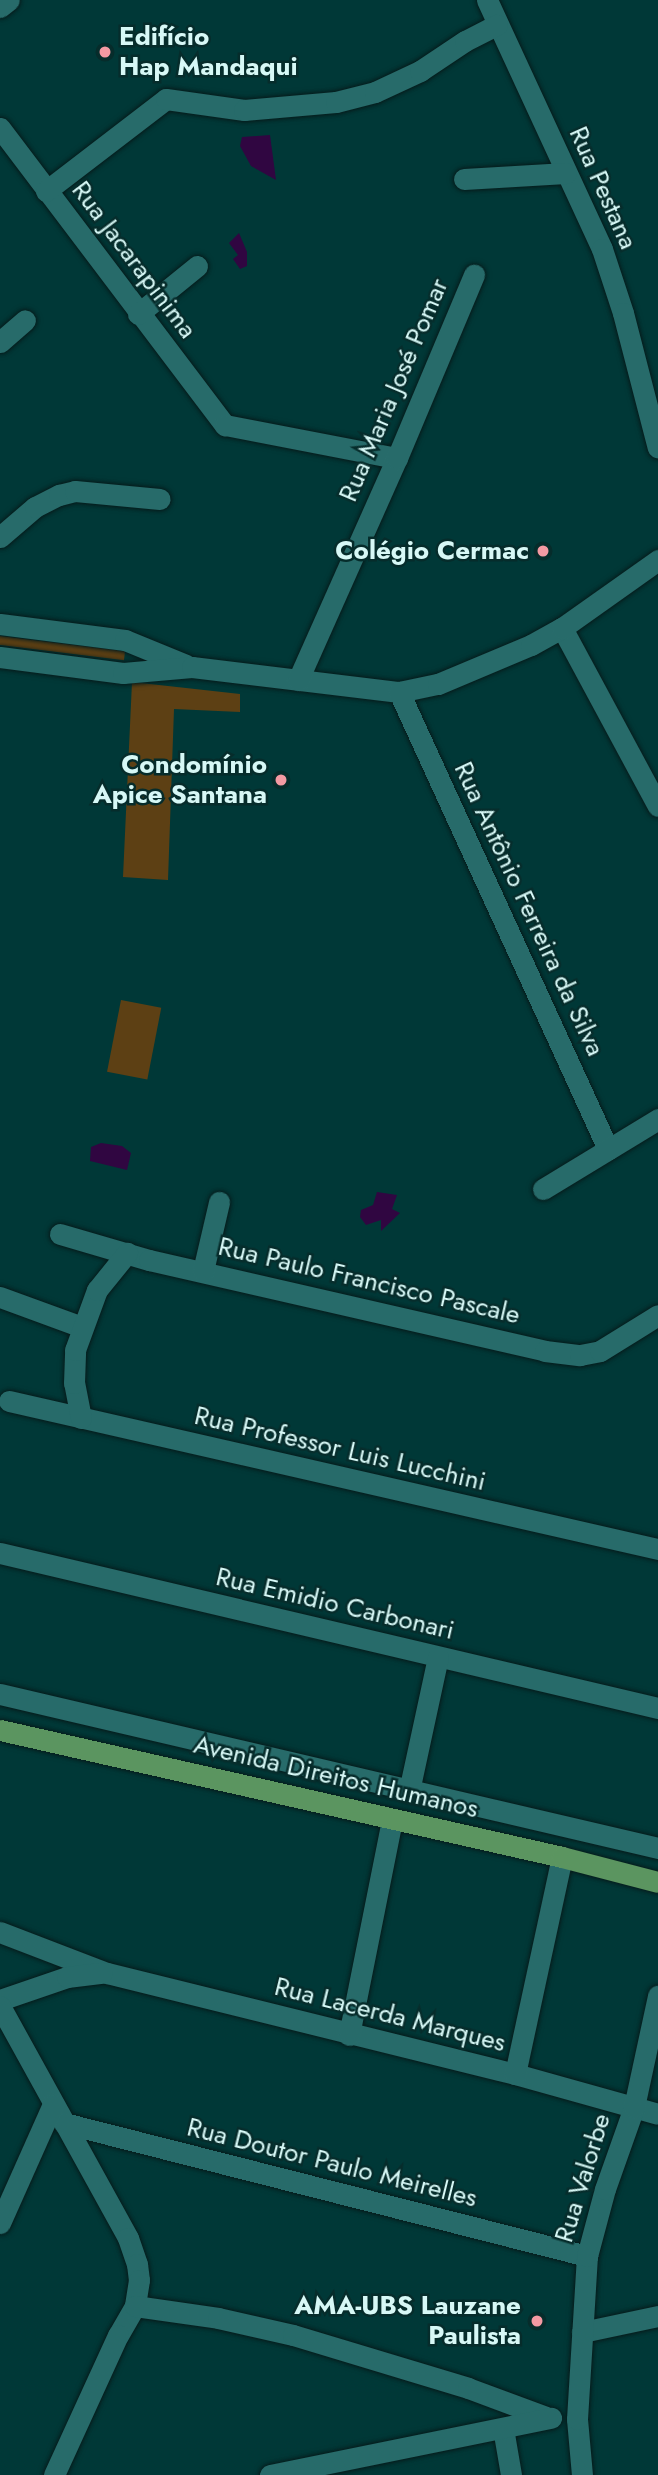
<!DOCTYPE html>
<meta charset="utf-8">
<style>
body{margin:0}
#map{position:relative;width:658px;height:2475px;overflow:hidden;background:#003837;font-family:Jost,sans-serif}
div>[style]{position:absolute}
.green>*{inset:0;background:#5d4014;transform-origin:0 0}
.water>*{inset:0;background:#300641}
.roads{filter:drop-shadow(0 0 2px #061b1b) drop-shadow(0 0 2px #061b1b)}
.minor>*{height:21px;margin:-10.5px;padding:0 10.5px;transform-origin:10.5px;border-radius:10.5px;background:#276b6a}
.major>*{height:21px;margin:-10.5px;padding:0 10.5px;transform-origin:10.5px;border-radius:10.5px;background:#5b9560}
.dots>*{width:19px;height:19px;translate:-50% -50%;box-sizing:border-box;border:4px solid #062c2b;border-radius:50%}
span{translate:-50% -50%;white-space:nowrap;text-align:center;line-height:1.15;-webkit-text-stroke:5px #062c2b;paint-order:stroke}
.poi-label{font-size:26px;color:#d7f8f6;font-weight:700}
.left{translate:0 -50%;text-align:left}
.right{translate:-100% -50%;text-align:right}
.street-label{font-size:26px;color:#d7f8f6}
</style>
<div id="map">
<div class="green">
<i style="left:0;top:636px;width:126px;height:9px;rotate:7deg"></i>
<i style="clip-path:polygon(132px 682px,240px 694px,240px 712px,174px 709px,168px 880px,123px 877px)"></i>
<i style="left:121px;top:1000px;width:41px;height:73px;rotate:11deg"></i>
</div>
<div class="water">
<i style="clip-path:polygon(270px 135px,276px 180px,251px 166px,240px 146px,242px 137px)"></i>
<i style="clip-path:polygon(239px 233px,247px 252px,247px 266px,240px 269px,233px 259px,238px 255px,229px 243px)"></i>
<i style="clip-path:polygon(101px 1143px,122px 1146px,131px 1153px,127px 1170px,90px 1161px,91px 1147px)"></i>
<i style="clip-path:polygon(377px 1192px,397px 1195px,392px 1209px,400px 1213px,381px 1231px,381px 1220px,366px 1225px,360px 1217px,361px 1210px,373px 1205px)"></i>
</div>
<div class="roads">
<div class="minor">
<i style="left:487px;top:0;width:274px;rotate:65.2deg"></i>
<i style="left:602px;top:249px;width:67px;rotate:71.8deg"></i>
<i style="left:623px;top:313px;width:139px;rotate:75.5deg"></i>
<i style="left:0;top:7px;width:11px;rotate:-38deg"></i>
<i style="left:0;top:128px;width:373px;rotate:52.9deg"></i>
<i style="left:225px;top:425px;width:175px;rotate:10.9deg"></i>
<i style="left:464px;top:179px;width:102px;rotate:-3.4deg"></i>
<i style="left:46px;top:191px;width:151px;rotate:-37.5deg"></i>
<i style="left:166px;top:99px;width:79px;rotate:8deg"></i>
<i style="left:244px;top:110px;width:92px;rotate:-5deg"></i>
<i style="left:336px;top:102px;width:40px;rotate:-14.4deg"></i>
<i style="left:375px;top:92px;width:50px;rotate:-25deg"></i>
<i style="left:420px;top:71px;width:54px;rotate:-33.7deg"></i>
<i style="left:465px;top:41px;width:36px;rotate:-27deg"></i>
<i style="left:138px;top:314px;width:76px;rotate:-39.1deg"></i>
<i style="left:0;top:342px;width:33px;rotate:-41deg"></i>
<i style="left:0;top:537px;width:46px;rotate:-40.6deg"></i>
<i style="left:35px;top:507px;width:27px;rotate:-27deg"></i>
<i style="left:59px;top:495px;width:16px;rotate:-14deg"></i>
<i style="left:75px;top:491px;width:85px;rotate:5.4deg"></i>
<i style="left:0;top:624px;width:126px;rotate:7.3deg"></i>
<i style="left:125px;top:640px;width:66px;rotate:22.3deg"></i>
<i style="left:562px;top:628px;width:202px;rotate:61.7deg"></i>
<i style="left:0;top:657px;width:124px;rotate:7.4deg"></i>
<i style="left:123px;top:673px;width:69px;rotate:-5deg"></i>
<i style="left:192px;top:667px;width:209px;rotate:6.9deg"></i>
<i style="left:399px;top:692px;width:40px;rotate:-12deg"></i>
<i style="left:438px;top:684px;width:101px;rotate:-22.8deg"></i>
<i style="left:531px;top:645px;width:35px;rotate:-29deg"></i>
<i style="left:562px;top:628px;width:118px;rotate:-35.3deg"></i>
<i style="left:298px;top:680px;width:243px;rotate:-66deg"></i>
<i style="left:397px;top:458px;width:199px;rotate:-67.2deg"></i>
<i style="left:399px;top:692px;width:503px;rotate:65.42deg"></i>
<i style="left:543px;top:1189px;width:135px;rotate:-31.3deg"></i>
<i style="left:60px;top:1234px;width:93px;rotate:16.3deg"></i>
<i style="left:149px;top:1260px;width:406px;rotate:12.9deg"></i>
<i style="left:545px;top:1351px;width:35px;rotate:7deg"></i>
<i style="left:580px;top:1355px;width:20px;rotate:-11deg"></i>
<i style="left:600px;top:1351px;width:68px;rotate:-31.8deg"></i>
<i style="left:203px;top:1271px;width:71px;rotate:-76.9deg"></i>
<i style="left:0;top:1297px;width:87px;rotate:20.1deg"></i>
<i style="left:9px;top:1401px;width:666px;rotate:12.85deg"></i>
<i style="left:81px;top:1418px;width:36px;rotate:-101deg"></i>
<i style="left:74px;top:1383px;width:33px;rotate:-88deg"></i>
<i style="left:75px;top:1350px;width:64px;rotate:-69.9deg"></i>
<i style="left:97px;top:1290px;width:48px;rotate:-51deg"></i>
<i style="left:0;top:1553px;width:676px;rotate:13.26deg"></i>
<i style="left:0;top:1694px;width:676px;rotate:13.17deg"></i>
<i style="left:409px;top:1791px;width:137px;rotate:-77.8deg"></i>
<i style="left:0;top:1932px;width:115px;rotate:21deg"></i>
<i style="left:107px;top:1973px;width:420px;rotate:13.9deg"></i>
<i style="left:515px;top:2074px;width:148px;rotate:15.6deg"></i>
<i style="left:0;top:2000px;width:71px;rotate:-18.9deg"></i>
<i style="left:67px;top:1977px;width:35px;rotate:-7deg"></i>
<i style="left:0;top:2006px;width:265px;rotate:61.1deg"></i>
<i style="left:128px;top:2238px;width:28px;rotate:71deg"></i>
<i style="left:137px;top:2264px;width:16px;rotate:83deg"></i>
<i style="left:139px;top:2280px;width:26px;rotate:99deg"></i>
<i style="left:135px;top:2306px;width:34px;rotate:120deg"></i>
<i style="left:118px;top:2335px;width:154px;rotate:114.6deg"></i>
<i style="left:349px;top:2035px;width:220px;rotate:-78.7deg"></i>
<i style="left:515px;top:2074px;width:222px;rotate:-77.8deg"></i>
<i style="left:64px;top:2123px;width:540px;rotate:14.27deg"></i>
<i style="left:0;top:2223px;width:130px;rotate:-66deg"></i>
<i style="left:135px;top:2306px;width:84px;rotate:8.2deg"></i>
<i style="left:218px;top:2318px;width:77px;rotate:12.8deg"></i>
<i style="left:293px;top:2335px;width:183px;rotate:16.8deg"></i>
<i style="left:468px;top:2388px;width:83px;rotate:20.4deg"></i>
<i style="left:582px;top:2332px;width:78px;rotate:-11.9deg"></i>
<i style="left:503px;top:2428px;width:48px;rotate:80.3deg"></i>
<i style="left:270px;top:2475px;width:287px;rotate:-11.5deg"></i>
<i style="left:582px;top:2475px;width:56px;rotate:-95.1deg"></i>
<i style="left:577px;top:2419px;width:163px;rotate:-86.5deg"></i>
<i style="left:587px;top:2256px;width:69px;rotate:-75deg"></i>
<i style="left:605px;top:2189px;width:87px;rotate:-70.5deg"></i>
<i style="left:634px;top:2107px;width:114px;rotate:-77.8deg"></i>
</div>
<div class="major">
<i style="left:0;top:1730px;width:576px;rotate:12.73deg"></i>
<i style="left:562px;top:1857px;width:99px;rotate:14.6deg"></i>
</div>
</div>
<div class="dots">
<i style="left:105px;top:52px;background:#f49aa3"></i>
<i style="left:543px;top:551px;background:#f49aa3"></i>
<i style="left:281px;top:780px;background:#f49aa3"></i>
<i style="left:537px;top:2321px;background:#f49aa3"></i>
</div>
<div class="poi-label">
<span class="left" style="left:119px;top:52px">Edifício<br>Hap Mandaqui</span>
<span class="right" style="left:529px;top:551px">Colégio Cermac</span>
<span class="right" style="left:267px;top:780px">Condomínio<br>Apice Santana</span>
<span class="right" style="left:521px;top:2321px">AMA-UBS Lauzane<br>Paulista</span>
</div>
<div class="street-label">
<span style="left:603px;top:188px;rotate:66deg">Rua Pestana</span>
<span style="left:134px;top:260px;rotate:53deg">Rua Jacarapinima</span>
<span style="left:394px;top:390px;rotate:-67deg">Rua Maria José Pomar</span>
<span style="left:529px;top:909px;rotate:65deg">Rua Antônio Ferreira da Silva</span>
<span style="left:369px;top:1281px;rotate:13deg">Rua Paulo Francisco Pascale</span>
<span style="left:340px;top:1449px;rotate:13deg">Rua Professor Luis Lucchini</span>
<span style="left:335px;top:1604px;rotate:13deg">Rua Emidio Carbonari</span>
<span style="left:336px;top:1777px;rotate:13deg">Avenida Direitos Humanos</span>
<span style="left:390px;top:2015px;rotate:14deg">Rua Lacerda Marques</span>
<span style="left:332px;top:2163px;rotate:14deg">Rua Doutor Paulo Meirelles</span>
<span style="left:583px;top:2178px;rotate:-73deg">Rua Valorbe</span>
</div>
</div>
